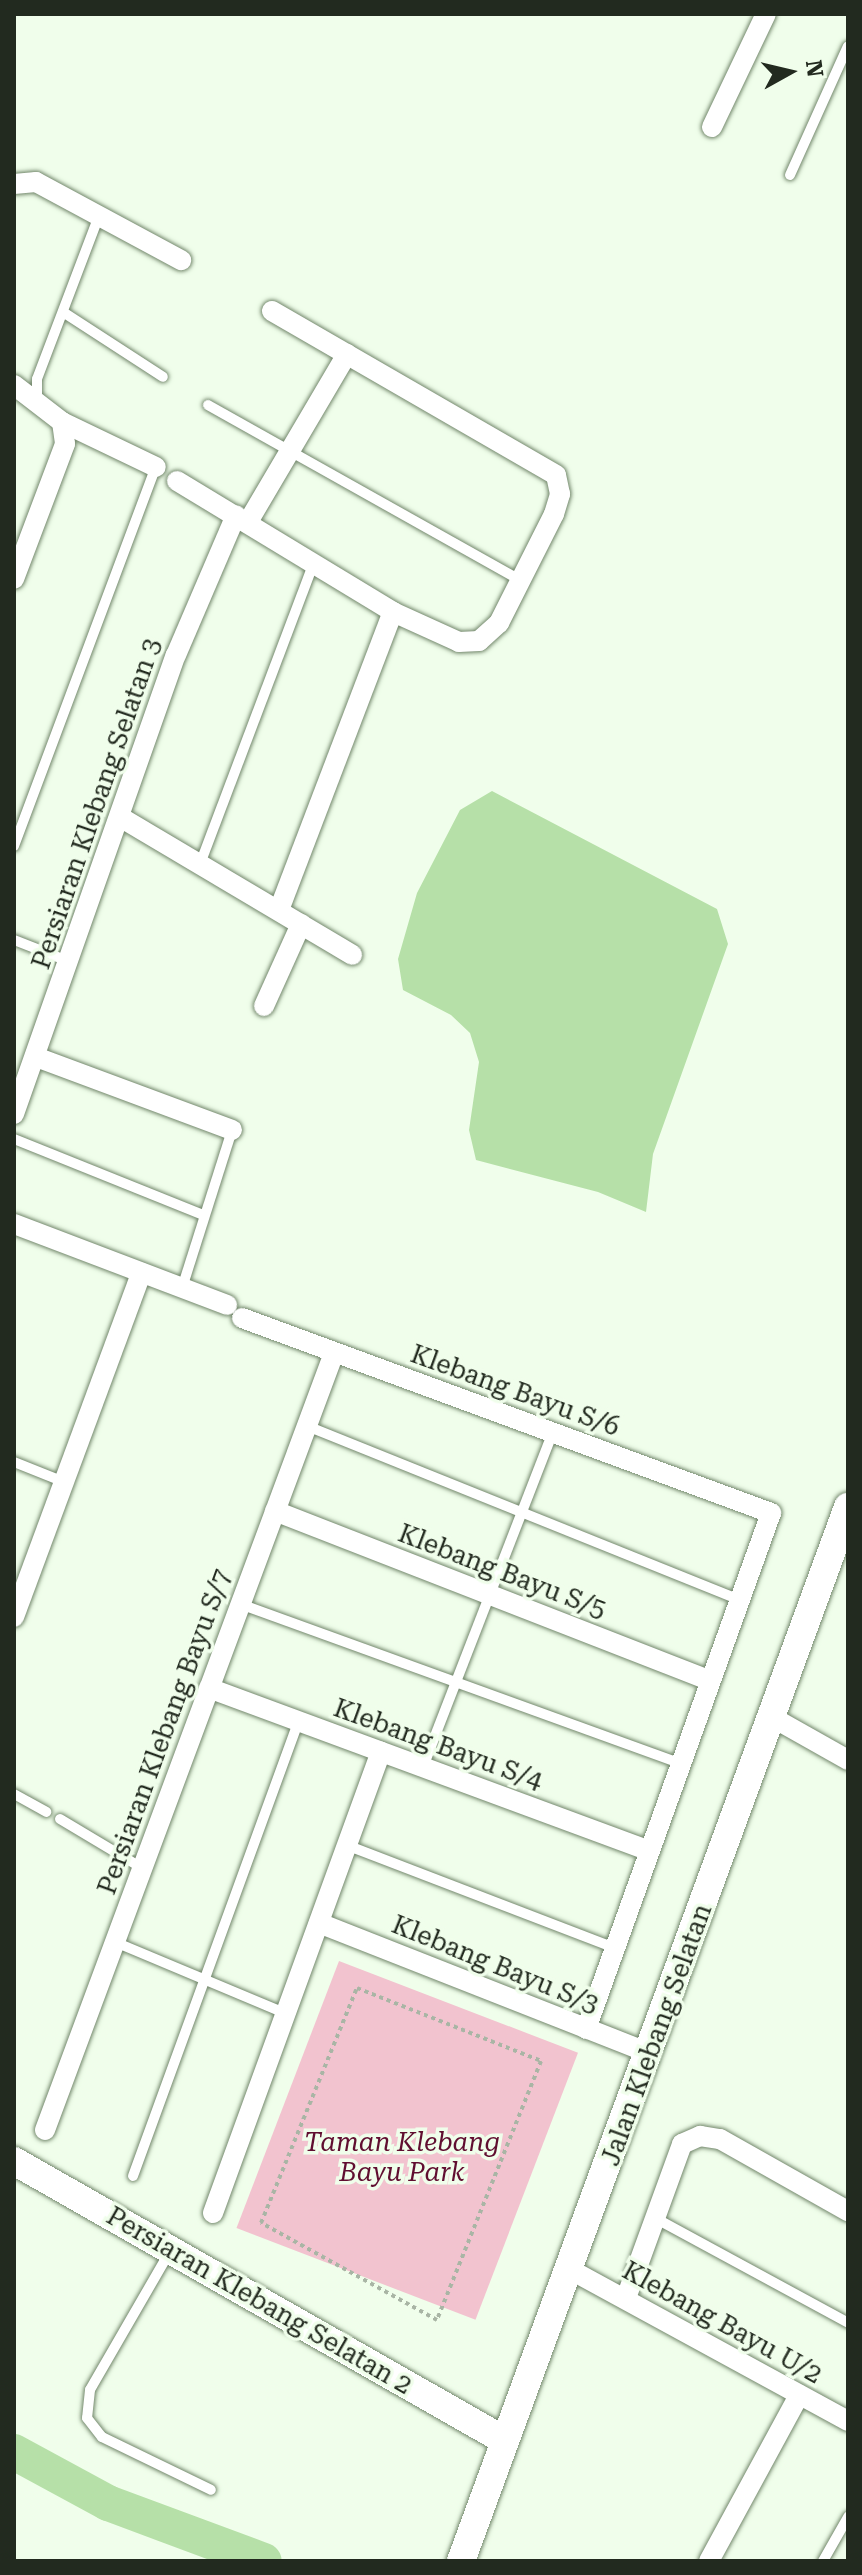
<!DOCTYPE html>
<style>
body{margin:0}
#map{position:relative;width:862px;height:2575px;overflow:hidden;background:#f0feeb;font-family:"Roboto Serif",serif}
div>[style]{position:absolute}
.green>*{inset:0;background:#f2c3cf;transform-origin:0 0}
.water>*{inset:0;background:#b6e0a8}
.river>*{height:36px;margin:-18px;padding:0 18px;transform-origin:18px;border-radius:18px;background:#b6e0a8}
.path>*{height:4px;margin-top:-2px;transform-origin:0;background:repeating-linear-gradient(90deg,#a9b5a5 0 4px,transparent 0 8px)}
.roads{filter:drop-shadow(0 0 2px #72876b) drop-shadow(0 0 2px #72876b)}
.lane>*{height:10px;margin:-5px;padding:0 5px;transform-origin:5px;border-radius:5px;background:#fff}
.street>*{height:20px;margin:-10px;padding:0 10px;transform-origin:10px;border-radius:10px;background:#fff}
.secondary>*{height:28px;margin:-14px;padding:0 14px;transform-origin:14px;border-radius:14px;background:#fff}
span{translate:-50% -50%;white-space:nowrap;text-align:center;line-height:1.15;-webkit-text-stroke:7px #f0feeb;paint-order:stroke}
.street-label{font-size:26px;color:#222a1f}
.park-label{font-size:26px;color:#600e30;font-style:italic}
.frame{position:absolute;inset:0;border:16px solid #222a1f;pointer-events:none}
.north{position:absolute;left:750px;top:32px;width:80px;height:80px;-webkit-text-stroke:6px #f0feeb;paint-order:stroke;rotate:82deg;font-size:22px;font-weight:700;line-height:32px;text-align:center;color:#222a1f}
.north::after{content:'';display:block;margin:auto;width:28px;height:36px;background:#222a1f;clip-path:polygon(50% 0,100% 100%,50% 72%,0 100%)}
</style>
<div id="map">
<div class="green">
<i style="left:339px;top:1961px;width:256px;height:286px;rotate:21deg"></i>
</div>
<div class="water">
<i style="clip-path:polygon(492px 791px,717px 909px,728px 944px,653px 1154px,646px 1212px,598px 1192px,476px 1160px,469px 1130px,479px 1062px,470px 1033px,451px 1015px,403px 990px,398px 959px,417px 893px,460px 810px)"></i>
</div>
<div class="river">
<i style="left:14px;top:2452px;width:107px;rotate:28.5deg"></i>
<i style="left:108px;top:2503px;width:166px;rotate:20.4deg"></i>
</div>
<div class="path">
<i style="left:357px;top:1988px;width:198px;rotate:21.6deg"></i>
<i style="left:541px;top:2061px;width:279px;rotate:111.9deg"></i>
<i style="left:437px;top:2320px;width:201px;rotate:-151.1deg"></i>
<i style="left:261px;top:2223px;width:254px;rotate:-67.8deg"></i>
</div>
<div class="roads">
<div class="lane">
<i style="left:790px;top:175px;width:141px;rotate:-65.8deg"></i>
<i style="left:63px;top:312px;width:119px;rotate:33deg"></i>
<i style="left:37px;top:398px;width:19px;rotate:-90deg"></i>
<i style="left:37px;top:379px;width:174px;rotate:-69.2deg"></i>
<i style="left:208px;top:405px;width:359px;rotate:29.3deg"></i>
<i style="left:14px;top:846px;width:405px;rotate:-69.5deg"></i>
<i style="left:200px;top:864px;width:322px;rotate:-69.3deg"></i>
<i style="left:14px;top:940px;width:60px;rotate:21.4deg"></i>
<i style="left:14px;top:1139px;width:204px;rotate:21.9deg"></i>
<i style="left:182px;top:1288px;width:166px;rotate:-72.4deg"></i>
<i style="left:307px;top:1426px;width:466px;rotate:21.9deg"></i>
<i style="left:14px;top:1462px;width:54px;rotate:21.8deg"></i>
<i style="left:240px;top:1604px;width:469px;rotate:19.9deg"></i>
<i style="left:423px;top:1767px;width:359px;rotate:-68.8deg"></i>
<i style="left:14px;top:1794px;width:37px;rotate:29deg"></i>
<i style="left:60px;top:1819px;width:96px;rotate:30.9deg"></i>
<i style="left:349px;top:1846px;width:285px;rotate:21deg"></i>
<i style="left:115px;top:1942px;width:186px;rotate:22.7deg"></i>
<i style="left:133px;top:2176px;width:484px;rotate:-70deg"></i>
<i style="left:655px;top:2218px;width:220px;rotate:28.5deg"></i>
<i style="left:169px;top:2253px;width:158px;rotate:120deg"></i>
<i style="left:90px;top:2390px;width:28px;rotate:96deg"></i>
<i style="left:87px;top:2418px;width:24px;rotate:52deg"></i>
<i style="left:102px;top:2437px;width:121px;rotate:25.9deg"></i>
<i style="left:823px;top:2561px;width:51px;rotate:-60.4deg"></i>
</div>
<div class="street">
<i style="left:712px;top:127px;width:125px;rotate:-64.5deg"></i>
<i style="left:14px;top:184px;width:22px;rotate:-5deg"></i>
<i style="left:36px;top:182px;width:165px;rotate:28.3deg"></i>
<i style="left:14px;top:385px;width:61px;rotate:37.6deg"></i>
<i style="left:62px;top:422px;width:22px;rotate:82deg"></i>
<i style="left:65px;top:444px;width:144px;rotate:110.7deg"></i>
<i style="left:62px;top:422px;width:104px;rotate:25.6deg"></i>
<i style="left:177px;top:481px;width:253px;rotate:31.2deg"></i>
<i style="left:393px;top:612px;width:72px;rotate:24.4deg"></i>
<i style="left:459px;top:642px;width:20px;rotate:-3deg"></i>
<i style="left:479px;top:641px;width:27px;rotate:-42deg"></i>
<i style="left:499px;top:623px;width:122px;rotate:-63.2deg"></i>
<i style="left:554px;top:514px;width:21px;rotate:-73deg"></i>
<i style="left:560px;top:494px;width:19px;rotate:-102deg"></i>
<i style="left:556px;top:475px;width:328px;rotate:-150deg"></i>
<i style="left:248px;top:522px;width:195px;rotate:-59.5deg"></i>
<i style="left:120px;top:817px;width:270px;rotate:30.7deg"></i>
<i style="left:279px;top:910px;width:319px;rotate:-69.1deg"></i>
<i style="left:264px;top:1006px;width:90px;rotate:-65.7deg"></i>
<i style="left:36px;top:1057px;width:209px;rotate:20.4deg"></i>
<i style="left:14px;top:1114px;width:487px;rotate:-70.6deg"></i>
<i style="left:176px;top:655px;width:152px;rotate:-66.8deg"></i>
<i style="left:14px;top:1224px;width:228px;rotate:20.8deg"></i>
<i style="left:242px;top:1318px;width:564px;rotate:20.23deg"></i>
<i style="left:771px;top:1513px;width:548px;rotate:109.72deg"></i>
<i style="left:275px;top:1511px;width:467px;rotate:21.3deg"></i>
<i style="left:14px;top:1617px;width:367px;rotate:-69.7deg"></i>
<i style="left:209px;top:1688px;width:469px;rotate:20.3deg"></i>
<i style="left:770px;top:1716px;width:90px;rotate:29.4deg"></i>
<i style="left:319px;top:1923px;width:357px;rotate:21.5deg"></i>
<i style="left:45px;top:2130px;width:829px;rotate:-69.6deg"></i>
<i style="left:213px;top:2213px;width:491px;rotate:-70deg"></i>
<i style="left:571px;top:2270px;width:315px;rotate:28.6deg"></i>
<i style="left:626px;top:2298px;width:164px;rotate:-70deg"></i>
<i style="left:682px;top:2144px;width:20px;rotate:-24deg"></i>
<i style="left:700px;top:2136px;width:20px;rotate:9deg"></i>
<i style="left:720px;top:2139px;width:147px;rotate:29.4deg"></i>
<i style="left:709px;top:2561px;width:189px;rotate:-61.5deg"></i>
</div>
<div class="secondary">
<i style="left:14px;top:2161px;width:564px;rotate:29.66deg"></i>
<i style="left:461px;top:2561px;width:1123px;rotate:-69.84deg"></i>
</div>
</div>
<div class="street-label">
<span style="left:97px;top:804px;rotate:-71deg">Persiaran Klebang Selatan 3</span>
<span style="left:515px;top:1391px;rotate:20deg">Klebang Bayu S/6</span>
<span style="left:502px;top:1572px;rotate:21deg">Klebang Bayu S/5</span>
<span style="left:165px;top:1732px;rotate:-70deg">Persiaran Klebang Bayu S/7</span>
<span style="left:438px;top:1745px;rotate:20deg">Klebang Bayu S/4</span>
<span style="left:495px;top:1965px;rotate:22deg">Klebang Bayu S/3</span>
<span style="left:657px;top:2035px;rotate:-70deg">Jalan Klebang Selatan</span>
<span style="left:259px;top:2301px;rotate:30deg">Persiaran Klebang Selatan 2</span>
<span style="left:722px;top:2323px;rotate:29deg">Klebang Bayu U/2</span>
</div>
<div class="park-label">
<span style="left:402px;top:2158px">Taman Klebang<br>Bayu Park</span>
</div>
<div class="frame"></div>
<div class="north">N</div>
</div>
